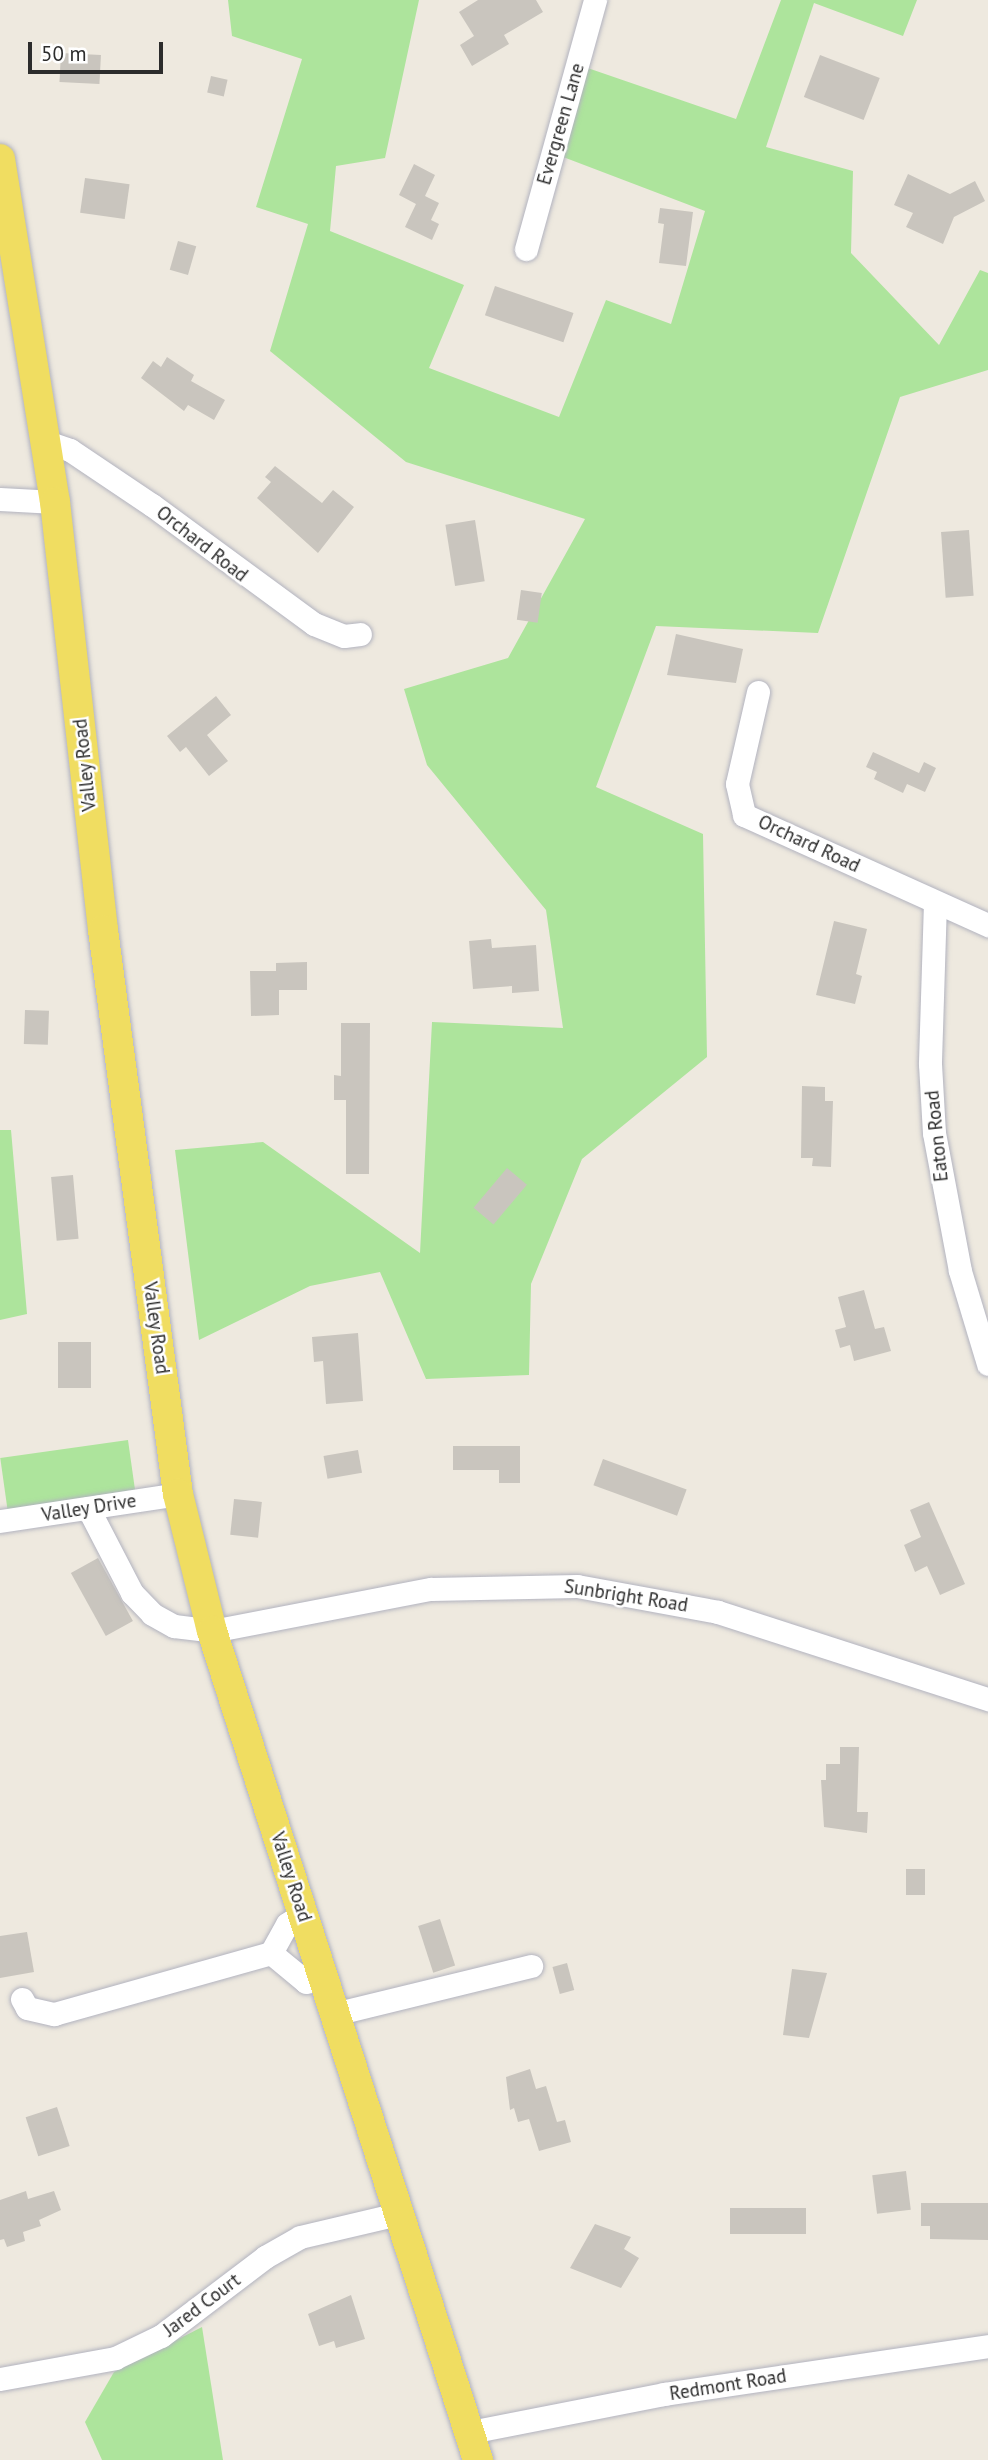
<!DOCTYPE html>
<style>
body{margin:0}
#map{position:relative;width:988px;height:2460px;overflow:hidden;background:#eee9df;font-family:"PT Sans",sans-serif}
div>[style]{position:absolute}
.green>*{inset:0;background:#ade49c;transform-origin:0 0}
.building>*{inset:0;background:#c9c5be;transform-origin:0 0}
.roads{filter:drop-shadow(0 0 2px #b2b3bf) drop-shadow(0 0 2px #b2b3bf)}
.minor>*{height:23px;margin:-11.5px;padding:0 11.5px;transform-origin:11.5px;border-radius:11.5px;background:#fff}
.major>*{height:30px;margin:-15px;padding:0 15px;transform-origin:15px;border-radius:15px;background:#f0dd61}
span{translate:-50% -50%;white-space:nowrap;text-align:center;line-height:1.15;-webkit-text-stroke:5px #fff;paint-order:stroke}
.street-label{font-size:19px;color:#2c2c2c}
.scale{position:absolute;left:28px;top:42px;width:135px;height:32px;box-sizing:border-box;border:4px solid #2c2c2c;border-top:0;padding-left:9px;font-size:21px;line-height:24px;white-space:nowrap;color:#2c2c2c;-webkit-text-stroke:5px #fff;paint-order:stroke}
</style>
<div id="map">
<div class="green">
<i style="clip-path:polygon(228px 0,419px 0,385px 158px,336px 166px,330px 231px,464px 285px,429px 368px,559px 417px,606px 300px,671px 324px,705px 211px,550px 152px,576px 64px,736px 119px,781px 0,917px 0,903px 36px,814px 3px,766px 147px,853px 171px,851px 253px,939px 345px,980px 270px,988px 273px,988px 370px,900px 397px,818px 633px,656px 626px,596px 787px,703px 834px,707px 1057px,582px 1159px,531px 1284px,529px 1375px,426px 1379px,380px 1272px,310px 1286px,199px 1340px,175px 1150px,263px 1142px,420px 1253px,432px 1022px,563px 1028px,546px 910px,427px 765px,404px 689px,508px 658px,585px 519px,406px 462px,270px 351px,308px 224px,256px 207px,302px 59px,232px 36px)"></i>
<i style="clip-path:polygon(0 1130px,11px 1130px,27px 1314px,0 1320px)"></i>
<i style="left:128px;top:1440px;width:67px;height:129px;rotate:82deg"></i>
<i style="clip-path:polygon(202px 2327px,223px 2460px,102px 2460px,85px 2422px,114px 2372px)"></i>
</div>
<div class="building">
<i style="clip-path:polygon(478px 0,536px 0,543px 12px,504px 35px,509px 44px,472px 66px,460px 45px,474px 36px,459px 12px)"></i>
<i style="left:61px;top:53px;width:40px;height:29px;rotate:3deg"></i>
<i style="left:820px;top:55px;width:64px;height:45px;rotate:21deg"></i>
<i style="left:211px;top:76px;width:17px;height:17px;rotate:13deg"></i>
<i style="clip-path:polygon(414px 164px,435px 175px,425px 196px,439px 203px,431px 220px,439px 224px,432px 240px,405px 227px,416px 204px,399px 195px)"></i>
<i style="clip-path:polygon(908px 174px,950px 194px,975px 181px,985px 201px,954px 217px,943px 244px,906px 227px,913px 213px,894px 205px)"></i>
<i style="left:85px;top:178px;width:45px;height:35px;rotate:8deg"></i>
<i style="clip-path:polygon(660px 208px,693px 212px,686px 266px,659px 263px,664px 224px,658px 223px)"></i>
<i style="left:178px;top:241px;width:19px;height:30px;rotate:16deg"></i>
<i style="left:495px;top:286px;width:83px;height:31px;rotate:19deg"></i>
<i style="clip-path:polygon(167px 357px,194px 375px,191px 381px,225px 400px,214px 420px,188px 405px,184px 411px,141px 378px,153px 361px,161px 367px)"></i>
<i style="clip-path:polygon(275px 466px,322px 503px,333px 490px,354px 507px,318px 553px,257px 498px,271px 482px,265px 477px)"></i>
<i style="left:475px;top:520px;width:62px;height:30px;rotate:81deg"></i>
<i style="left:969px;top:530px;width:66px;height:28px;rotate:86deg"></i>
<i style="left:521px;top:590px;width:21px;height:30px;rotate:8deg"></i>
<i style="clip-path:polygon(676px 634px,743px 649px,736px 683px,667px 675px)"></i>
<i style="clip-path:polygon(216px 696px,231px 715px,207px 735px,228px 761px,209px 776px,186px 747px,180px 752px,167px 736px)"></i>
<i style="clip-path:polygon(873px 752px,919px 773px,924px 762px,936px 768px,925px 792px,907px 784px,903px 793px,874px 779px,877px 772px,866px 767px)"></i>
<i style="clip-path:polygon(834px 921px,867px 929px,856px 974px,862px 976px,855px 1004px,816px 995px)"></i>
<i style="clip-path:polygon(491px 939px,492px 948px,536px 945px,539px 991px,512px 993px,512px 986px,473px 989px,469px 941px)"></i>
<i style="clip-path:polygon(307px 962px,307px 990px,279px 990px,279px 1015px,251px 1016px,250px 971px,276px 971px,276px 963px)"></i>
<i style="left:25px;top:1010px;width:24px;height:34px;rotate:2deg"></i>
<i style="clip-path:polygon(341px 1023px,370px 1023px,369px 1174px,346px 1174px,346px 1100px,334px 1100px,334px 1075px,341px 1076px)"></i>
<i style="clip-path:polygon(802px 1086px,825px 1087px,825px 1101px,833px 1101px,831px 1167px,812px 1166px,813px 1158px,801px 1158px)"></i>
<i style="left:507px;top:1168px;width:26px;height:52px;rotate:40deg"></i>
<i style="left:73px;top:1175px;width:64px;height:22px;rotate:85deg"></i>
<i style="clip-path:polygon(864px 1290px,875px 1329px,884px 1327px,891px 1351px,854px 1361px,850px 1345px,840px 1348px,835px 1330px,846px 1327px,838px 1297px)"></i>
<i style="clip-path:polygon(358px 1333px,363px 1401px,326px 1404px,323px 1361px,314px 1362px,312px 1337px)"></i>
<i style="left:58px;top:1342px;width:33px;height:46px"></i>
<i style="clip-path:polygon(453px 1446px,520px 1446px,520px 1483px,499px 1483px,499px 1470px,453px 1470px)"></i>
<i style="left:358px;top:1450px;width:23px;height:35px;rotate:80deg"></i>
<i style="left:603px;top:1459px;width:89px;height:28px;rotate:20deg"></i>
<i style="left:234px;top:1499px;width:28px;height:36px;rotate:6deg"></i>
<i style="clip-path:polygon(929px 1502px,965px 1584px,940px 1595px,927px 1566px,915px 1572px,904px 1545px,921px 1537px,910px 1510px)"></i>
<i style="left:98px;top:1558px;width:72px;height:31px;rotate:61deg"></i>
<i style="clip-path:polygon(840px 1747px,859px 1747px,857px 1812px,868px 1812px,867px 1833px,824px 1827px,821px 1780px,826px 1780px,826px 1764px,840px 1764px)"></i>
<i style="left:906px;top:1869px;width:19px;height:26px"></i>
<i style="left:440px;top:1919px;width:49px;height:23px;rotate:72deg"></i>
<i style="clip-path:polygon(27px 1932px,34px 1972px,0 1978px,0 1936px)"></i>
<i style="left:567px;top:1963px;width:28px;height:15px;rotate:75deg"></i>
<i style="clip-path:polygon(792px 1969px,827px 1973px,809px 2038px,783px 2035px)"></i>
<i style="clip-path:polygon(530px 2069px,536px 2089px,546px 2086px,557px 2122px,565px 2120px,571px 2142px,539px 2151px,529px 2119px,518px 2122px,514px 2108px,510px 2110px,506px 2077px)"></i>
<i style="left:57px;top:2107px;width:41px;height:33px;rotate:72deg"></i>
<i style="left:906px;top:2171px;width:39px;height:34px;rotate:83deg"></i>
<i style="clip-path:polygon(26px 2191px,28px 2199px,54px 2191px,61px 2210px,39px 2220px,41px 2226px,23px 2232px,25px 2241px,7px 2247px,4px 2239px,0 2240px,0 2200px)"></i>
<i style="clip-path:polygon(921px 2203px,988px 2203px,988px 2240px,930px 2239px,930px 2226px,921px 2226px)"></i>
<i style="left:806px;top:2208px;width:26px;height:76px;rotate:90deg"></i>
<i style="clip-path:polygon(595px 2224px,631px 2237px,624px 2249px,639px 2258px,621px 2288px,570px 2268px)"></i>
<i style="clip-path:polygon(351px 2295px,365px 2339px,336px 2348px,334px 2341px,319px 2346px,308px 2314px)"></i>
</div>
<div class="roads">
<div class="minor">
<i style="left:526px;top:249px;width:258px;rotate:-74.5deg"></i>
<i style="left:47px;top:442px;width:24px;rotate:19deg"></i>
<i style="left:70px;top:450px;width:99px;rotate:33.9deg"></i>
<i style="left:152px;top:505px;width:201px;rotate:36.3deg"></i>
<i style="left:314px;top:624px;width:32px;rotate:22deg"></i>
<i style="left:344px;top:636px;width:16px;rotate:-7deg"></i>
<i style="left:0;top:499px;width:55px;rotate:3.1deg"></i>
<i style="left:758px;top:692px;width:94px;rotate:102.9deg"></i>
<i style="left:737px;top:784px;width:32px;rotate:77deg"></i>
<i style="left:744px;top:815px;width:268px;rotate:24.3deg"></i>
<i style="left:935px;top:902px;width:162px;rotate:91.8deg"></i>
<i style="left:930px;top:1064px;width:69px;rotate:86.7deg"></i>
<i style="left:934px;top:1133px;width:140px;rotate:79.3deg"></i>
<i style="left:960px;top:1271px;width:97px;rotate:73.2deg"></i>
<i style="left:88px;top:1508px;width:96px;rotate:62.6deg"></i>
<i style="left:132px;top:1593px;width:29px;rotate:46deg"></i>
<i style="left:152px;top:1614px;width:25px;rotate:29deg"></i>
<i style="left:174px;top:1626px;width:38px;rotate:7deg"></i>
<i style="left:212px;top:1631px;width:223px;rotate:-10.9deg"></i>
<i style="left:431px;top:1589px;width:146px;rotate:-1.2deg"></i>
<i style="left:577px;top:1586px;width:143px;rotate:10.4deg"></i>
<i style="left:718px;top:1612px;width:284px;rotate:17.9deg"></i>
<i style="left:0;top:1521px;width:180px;rotate:-8.6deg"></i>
<i style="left:302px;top:1914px;width:18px;rotate:146deg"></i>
<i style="left:287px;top:1924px;width:33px;rotate:119deg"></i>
<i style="left:271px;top:1953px;width:45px;rotate:39.6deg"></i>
<i style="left:306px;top:1982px;width:17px;rotate:-10deg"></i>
<i style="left:22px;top:1999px;width:10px;rotate:61deg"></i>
<i style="left:27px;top:2008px;width:28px;rotate:13deg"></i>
<i style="left:54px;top:2014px;width:225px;rotate:-15.7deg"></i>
<i style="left:334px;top:2014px;width:203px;rotate:-13.7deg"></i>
<i style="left:0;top:2379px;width:117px;rotate:-10.3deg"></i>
<i style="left:115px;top:2358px;width:51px;rotate:-25.6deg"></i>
<i style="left:161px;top:2336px;width:131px;rotate:-37.2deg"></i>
<i style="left:265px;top:2257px;width:40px;rotate:-29.7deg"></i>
<i style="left:300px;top:2237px;width:101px;rotate:-13.2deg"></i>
<i style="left:470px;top:2432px;width:198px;rotate:-11.1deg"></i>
<i style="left:664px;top:2394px;width:328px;rotate:-8.4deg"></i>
</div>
<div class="major">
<i style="left:0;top:159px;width:347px;rotate:80.9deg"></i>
<i style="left:55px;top:502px;width:431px;rotate:83.6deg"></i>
<i style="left:103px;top:930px;width:569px;rotate:82.43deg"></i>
<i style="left:178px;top:1494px;width:141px;rotate:76.1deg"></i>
<i style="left:212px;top:1631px;width:871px;rotate:72.21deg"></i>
</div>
</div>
<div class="street-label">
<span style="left:561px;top:124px;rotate:-74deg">Evergreen Lane</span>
<span style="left:202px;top:544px;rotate:38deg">Orchard Road</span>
<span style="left:85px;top:765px;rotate:-96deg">Valley Road</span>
<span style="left:809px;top:844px;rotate:25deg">Orchard Road</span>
<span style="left:937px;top:1136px;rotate:-96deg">Eaton Road</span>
<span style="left:156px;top:1328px;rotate:82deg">Valley Road</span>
<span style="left:89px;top:1508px;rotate:-9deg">Valley Drive</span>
<span style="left:626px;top:1596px;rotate:9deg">Sunbright Road</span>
<span style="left:291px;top:1877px;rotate:72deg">Valley Road</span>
<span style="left:202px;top:2305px;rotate:-37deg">Jared Court</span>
<span style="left:728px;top:2385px;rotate:-9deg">Redmont Road</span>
</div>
<div class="scale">50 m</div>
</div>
